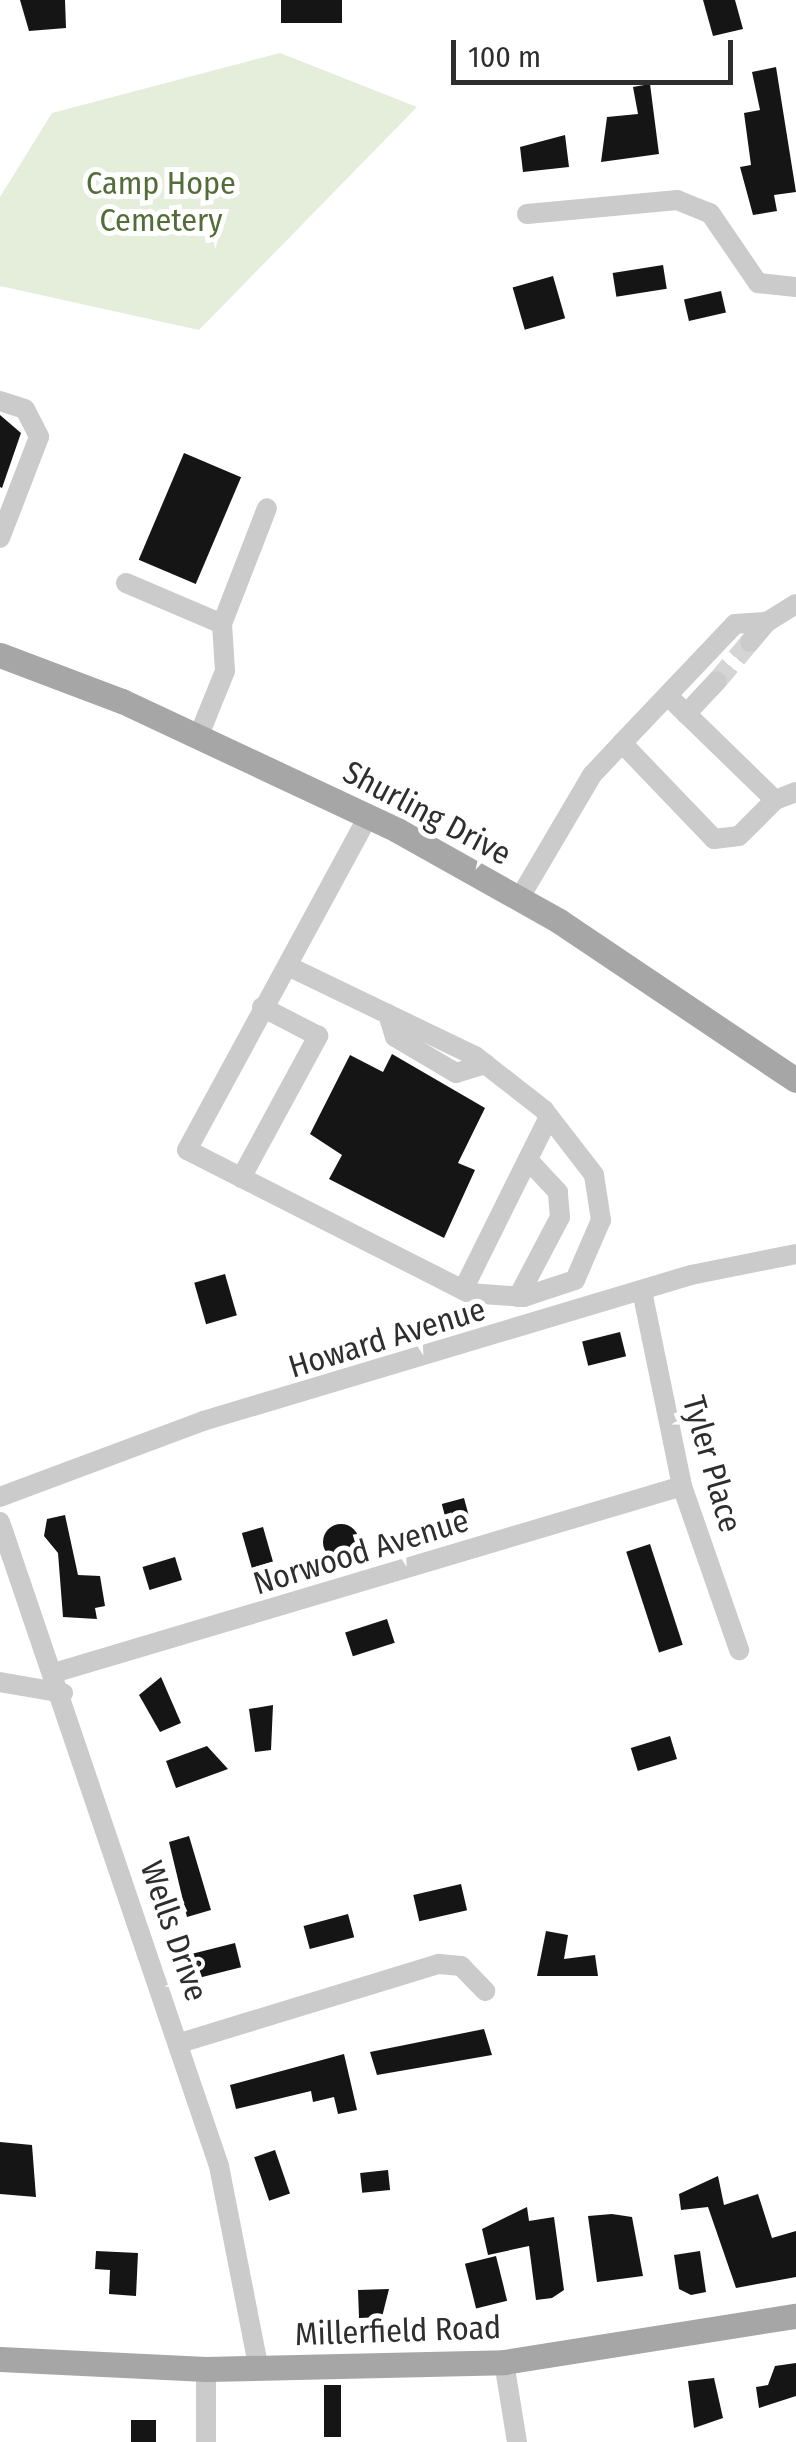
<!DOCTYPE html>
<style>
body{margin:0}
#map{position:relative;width:796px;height:2442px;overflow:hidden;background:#fff;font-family:"Fira Sans Condensed",sans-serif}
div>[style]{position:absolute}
.green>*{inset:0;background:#e5eddb}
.building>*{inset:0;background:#151515;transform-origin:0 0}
.round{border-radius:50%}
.minor-tunnel>*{height:20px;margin-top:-10px;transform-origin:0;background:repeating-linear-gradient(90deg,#d5d5d5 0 20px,transparent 0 30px)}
.minor>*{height:20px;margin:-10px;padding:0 10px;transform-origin:10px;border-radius:10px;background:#cbcbcb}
.major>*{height:25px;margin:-12.5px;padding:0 12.5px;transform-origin:12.5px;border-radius:12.5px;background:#a6a6a6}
span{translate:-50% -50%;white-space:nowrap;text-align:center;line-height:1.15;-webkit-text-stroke:10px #fff;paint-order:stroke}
.park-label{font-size:32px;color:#536d38}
.street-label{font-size:32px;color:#2e2e2e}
.scale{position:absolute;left:451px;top:40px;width:282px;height:45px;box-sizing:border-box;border:5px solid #2e2e2e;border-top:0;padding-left:12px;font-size:30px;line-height:35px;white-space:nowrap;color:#2e2e2e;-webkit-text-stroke:8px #fff;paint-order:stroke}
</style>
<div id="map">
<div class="green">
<i style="clip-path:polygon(280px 53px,417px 107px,199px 330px,0 286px,0 197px,52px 113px)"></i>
</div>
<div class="building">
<i style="clip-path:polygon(20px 0,65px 0,66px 28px,29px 31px)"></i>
<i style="left:281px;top:0;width:61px;height:23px"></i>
<i style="clip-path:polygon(703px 0,735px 0,743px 29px,713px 36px)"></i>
<i style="clip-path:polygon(776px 67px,796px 192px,774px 195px,777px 211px,753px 215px,740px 167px,751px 165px,744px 113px,760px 110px,752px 72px)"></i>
<i style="clip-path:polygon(650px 84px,659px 154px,601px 162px,607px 117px,638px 114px,633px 87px)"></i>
<i style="clip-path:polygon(565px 135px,569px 167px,523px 172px,520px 147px)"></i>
<i style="left:663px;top:265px;width:24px;height:51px;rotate:81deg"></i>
<i style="left:553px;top:276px;width:44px;height:42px;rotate:74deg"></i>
<i style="left:721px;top:291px;width:22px;height:38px;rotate:77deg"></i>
<i style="clip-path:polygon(0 415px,21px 433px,2px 488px,0 487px)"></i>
<i style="left:184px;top:453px;width:62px;height:116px;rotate:23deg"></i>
<i style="clip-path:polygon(392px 1054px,485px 1108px,458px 1163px,475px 1170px,444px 1238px,329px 1179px,342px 1155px,310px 1134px,350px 1055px,383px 1072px)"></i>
<i style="left:225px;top:1274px;width:43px;height:32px;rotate:74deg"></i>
<i style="left:620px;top:1332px;width:25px;height:39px;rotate:76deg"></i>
<i style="left:464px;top:1498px;width:27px;height:23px;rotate:75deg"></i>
<i style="clip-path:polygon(65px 1515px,78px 1575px,100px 1576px,105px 1606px,95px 1608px,97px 1619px,63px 1617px,58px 1553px,44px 1536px,47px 1519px)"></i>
<i class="round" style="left:323px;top:1524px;width:36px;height:36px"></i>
<i style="left:263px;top:1527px;width:36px;height:22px;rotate:74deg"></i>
<i style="left:650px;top:1544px;width:106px;height:25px;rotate:72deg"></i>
<i style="left:175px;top:1557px;width:24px;height:34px;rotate:73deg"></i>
<i style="left:387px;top:1619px;width:25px;height:44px;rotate:72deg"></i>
<i style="clip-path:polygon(161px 1677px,181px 1723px,160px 1732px,139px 1695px)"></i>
<i style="clip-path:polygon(273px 1705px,271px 1750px,255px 1752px,249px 1709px)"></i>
<i style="left:670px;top:1736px;width:24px;height:41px;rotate:73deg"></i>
<i style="clip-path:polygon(207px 1746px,228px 1769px,176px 1788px,166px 1761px)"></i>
<i style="clip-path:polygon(189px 1836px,211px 1910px,187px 1917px,169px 1842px)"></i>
<i style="left:461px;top:1884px;width:27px;height:49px;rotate:77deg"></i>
<i style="left:348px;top:1914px;width:24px;height:46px;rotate:75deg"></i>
<i style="clip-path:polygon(546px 1931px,568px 1935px,564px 1959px,595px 1955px,598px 1976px,537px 1976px)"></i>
<i style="left:235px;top:1943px;width:25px;height:44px;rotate:76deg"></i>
<i style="clip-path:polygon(484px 2029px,492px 2055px,377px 2075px,370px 2052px)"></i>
<i style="clip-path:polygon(344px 2054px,357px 2110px,338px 2114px,334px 2097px,313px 2102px,311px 2091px,236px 2109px,230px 2085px)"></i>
<i style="clip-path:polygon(0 2142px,32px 2145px,36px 2197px,0 2194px)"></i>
<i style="left:275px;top:2150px;width:46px;height:22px;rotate:71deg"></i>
<i style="left:388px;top:2170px;width:20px;height:28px;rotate:84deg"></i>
<i style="clip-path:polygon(718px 2176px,724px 2205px,758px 2194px,772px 2238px,796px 2231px,796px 2277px,736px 2288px,708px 2207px,681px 2210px,679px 2194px)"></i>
<i style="clip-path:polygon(527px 2207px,529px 2221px,554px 2217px,564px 2290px,552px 2298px,536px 2300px,529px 2246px,488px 2255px,482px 2229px)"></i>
<i style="clip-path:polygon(612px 2214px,632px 2217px,643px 2276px,597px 2282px,588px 2216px)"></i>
<i style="clip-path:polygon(96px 2251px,138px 2253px,136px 2296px,109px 2294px,110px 2270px,95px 2269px)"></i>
<i style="clip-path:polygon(700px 2251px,706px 2292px,691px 2295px,679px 2289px,674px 2255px)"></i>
<i style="left:496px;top:2256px;width:46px;height:32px;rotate:76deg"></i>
<i style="clip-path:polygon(389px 2289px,382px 2317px,359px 2318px,358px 2290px)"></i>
<i style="clip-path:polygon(796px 2363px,796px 2396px,759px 2408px,756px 2387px,768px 2385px,775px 2366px)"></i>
<i style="clip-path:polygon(714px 2378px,723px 2418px,694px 2428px,688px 2381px)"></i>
<i style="left:324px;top:2385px;width:17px;height:52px"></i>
<i style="left:131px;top:2420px;width:25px;height:22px"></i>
</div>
<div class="minor-tunnel">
<i style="left:717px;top:681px;width:51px;rotate:-49.8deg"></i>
</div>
<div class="minor">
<i style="left:527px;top:214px;width:151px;rotate:-5.3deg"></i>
<i style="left:677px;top:200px;width:35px;rotate:22deg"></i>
<i style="left:710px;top:213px;width:85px;rotate:55.6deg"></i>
<i style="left:758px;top:283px;width:38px;rotate:6deg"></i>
<i style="left:0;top:401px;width:26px;rotate:18deg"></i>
<i style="left:25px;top:409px;width:31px;rotate:63deg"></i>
<i style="left:39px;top:437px;width:108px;rotate:111.1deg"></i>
<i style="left:126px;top:583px;width:104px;rotate:23.1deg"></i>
<i style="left:222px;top:624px;width:47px;rotate:86.3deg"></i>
<i style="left:225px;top:671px;width:69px;rotate:112.1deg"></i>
<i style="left:222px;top:624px;width:124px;rotate:-68.8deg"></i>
<i style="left:750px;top:642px;width:26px;rotate:-50deg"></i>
<i style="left:668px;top:696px;width:149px;rotate:44.2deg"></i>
<i style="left:775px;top:800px;width:22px;rotate:-21deg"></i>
<i style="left:686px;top:714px;width:45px;rotate:-46.8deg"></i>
<i style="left:622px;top:743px;width:133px;rotate:46.2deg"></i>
<i style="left:714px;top:839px;width:25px;rotate:-7deg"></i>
<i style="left:739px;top:836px;width:51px;rotate:-45deg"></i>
<i style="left:519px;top:899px;width:144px;rotate:-59.5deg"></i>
<i style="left:592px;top:775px;width:44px;rotate:-46.8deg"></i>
<i style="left:622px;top:743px;width:164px;rotate:-46.5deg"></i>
<i style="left:735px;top:624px;width:32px;rotate:-4deg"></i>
<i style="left:767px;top:622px;width:34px;rotate:-32deg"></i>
<i style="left:292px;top:968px;width:203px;rotate:25.7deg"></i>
<i style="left:475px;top:1056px;width:88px;rotate:38deg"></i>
<i style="left:544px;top:1110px;width:82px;rotate:52.4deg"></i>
<i style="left:594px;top:1175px;width:46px;rotate:81.2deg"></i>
<i style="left:601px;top:1220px;width:65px;rotate:113.4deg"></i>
<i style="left:575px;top:1280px;width:54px;rotate:161.6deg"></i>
<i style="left:524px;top:1297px;width:55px;rotate:-175.8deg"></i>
<i style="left:469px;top:1293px;width:316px;rotate:-153.1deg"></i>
<i style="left:187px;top:1150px;width:380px;rotate:-61.5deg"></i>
<i style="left:388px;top:1014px;width:24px;rotate:73deg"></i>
<i style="left:395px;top:1037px;width:71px;rotate:30.5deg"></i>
<i style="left:456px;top:1073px;width:31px;rotate:-17deg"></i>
<i style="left:241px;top:1178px;width:162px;rotate:-61.5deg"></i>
<i style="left:318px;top:1036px;width:63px;rotate:-152.6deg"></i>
<i style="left:463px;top:1290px;width:193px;rotate:-63.6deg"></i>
<i style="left:642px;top:1291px;width:199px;rotate:78.4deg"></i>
<i style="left:682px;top:1486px;width:174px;rotate:70.8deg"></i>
<i style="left:518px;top:1297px;width:90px;rotate:-62.3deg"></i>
<i style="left:560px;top:1217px;width:25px;rotate:-95deg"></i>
<i style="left:558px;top:1192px;width:44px;rotate:-133.2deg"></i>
<i style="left:0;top:1497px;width:217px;rotate:-20.5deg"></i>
<i style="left:203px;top:1421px;width:509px;rotate:-16.66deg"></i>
<i style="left:691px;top:1275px;width:107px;rotate:-11.3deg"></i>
<i style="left:0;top:1522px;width:680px;rotate:71.22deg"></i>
<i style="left:219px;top:2166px;width:207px;rotate:78.9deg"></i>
<i style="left:57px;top:1672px;width:652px;rotate:-16.57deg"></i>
<i style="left:0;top:1682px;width:64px;rotate:9.9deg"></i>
<i style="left:180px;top:2043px;width:271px;rotate:-17deg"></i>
<i style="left:439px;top:1964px;width:22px;rotate:5deg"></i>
<i style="left:461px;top:1966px;width:35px;rotate:46deg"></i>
<i style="left:504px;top:2362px;width:81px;rotate:80.8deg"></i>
<i style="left:206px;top:2369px;width:73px;rotate:90deg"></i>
</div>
<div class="major">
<i style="left:0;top:655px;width:130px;rotate:20.7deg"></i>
<i style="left:122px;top:701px;width:304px;rotate:25.1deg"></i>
<i style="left:397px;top:830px;width:186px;rotate:29.3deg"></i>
<i style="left:559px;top:921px;width:285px;rotate:33.9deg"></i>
<i style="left:0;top:2359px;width:206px;rotate:2.8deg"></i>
<i style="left:206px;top:2369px;width:298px;rotate:-1.3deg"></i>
<i style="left:504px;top:2362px;width:296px;rotate:-9deg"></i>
</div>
<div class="park-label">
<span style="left:161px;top:202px">Camp Hope<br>Cemetery</span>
</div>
<div class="street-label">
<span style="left:427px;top:813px;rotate:28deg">Shurling Drive</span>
<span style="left:387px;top:1338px;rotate:-17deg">Howard Avenue</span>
<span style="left:712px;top:1464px;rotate:74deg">Tyler Place</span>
<span style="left:361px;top:1552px;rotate:-17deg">Norwood Avenue</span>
<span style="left:174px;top:1931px;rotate:71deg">Wells Drive</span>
<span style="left:398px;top:2331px;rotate:-2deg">Millerfield Road</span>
</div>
<div class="scale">100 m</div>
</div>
